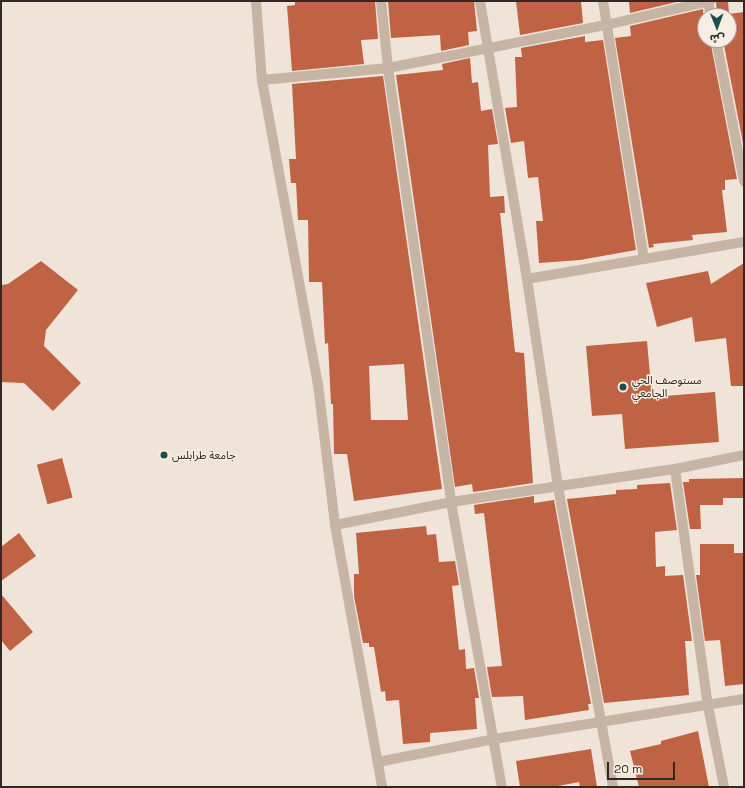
<!DOCTYPE html>
<meta charset="utf-8">
<style>
body{margin:0}
#map{position:relative;width:745px;height:788px;overflow:hidden;background:#efe4d7;font-family:"Space Grotesk","Noto Sans Arabic",sans-serif}
div>[style]{position:absolute}
.building>*{inset:0;background:#c06244;transform-origin:0 0}
.minor>*{height:10px;margin:-5px;padding:0 5px;transform-origin:5px;border-radius:5px;background:#c6b4a4}
.dots>*{width:11px;height:11px;translate:-50% -50%;box-sizing:border-box;border:2px solid #f7eee3;border-radius:50%}
span{translate:-50% -50%;white-space:nowrap;text-align:center;line-height:1.15;-webkit-text-stroke:3px #f7eee3;paint-order:stroke}
.poi-label{font-size:11px;color:#322925}
.left{translate:0 -50%;text-align:left}
.frame{position:absolute;inset:0;border:2px solid #322925;pointer-events:none}
.north{position:absolute;left:697px;top:8px;width:40px;height:40px;box-sizing:border-box;background:#f7eee3;border:1px solid #a89f97;border-radius:50%;rotate:179deg;font-size:11px;font-weight:700;line-height:16px;text-align:center;color:#322925}
.north::after{content:'';display:block;margin:auto;width:14px;height:18px;background:#1d4d51;clip-path:polygon(50% 0,100% 100%,50% 72%,0 100%)}
.scale{position:absolute;left:607px;top:762px;width:68px;height:18px;box-sizing:border-box;border:2px solid #322925;border-top:0;padding-left:5px;font-size:12px;line-height:14px;white-space:nowrap;color:#322925;-webkit-text-stroke:3px #f7eee3;paint-order:stroke}
</style>
<div id="map">
<div class="building">
<i style="clip-path:polygon(295px 1px,375px 1px,378px 39px,361px 40px,364px 64px,292px 71px,287px 6px,295px 5px)"></i>
<i style="clip-path:polygon(388px 1px,474px 1px,477px 31px,468px 32px,469px 45px,441px 51px,440px 35px,391px 38px)"></i>
<i style="clip-path:polygon(516px 1px,581px 1px,583px 23px,520px 35px)"></i>
<i style="clip-path:polygon(629px 1px,681px 1px,630px 13px)"></i>
<i style="clip-path:polygon(716px 1px,728px 1px,729px 14px,744px 12px,744px 148px,723px 40px,729px 40px,729px 16px,717px 16px)"></i>
<i style="clip-path:polygon(703px 9px,705px 40px,710px 40px,737px 179px,725px 180px,725px 190px,722px 190px,727px 232px,692px 235px,693px 240px,653px 244px,654px 247px,649px 248px,615px 38px,631px 36px,630px 26px)"></i>
<i style="clip-path:polygon(585px 36px,585px 42px,603px 40px,636px 250px,580px 260px,539px 263px,536px 221px,543px 221px,538px 177px,528px 178px,524px 141px,511px 143px,505px 108px,517px 107px,515px 57px,522px 57px,521px 48px)"></i>
<i style="clip-path:polygon(470px 58px,472px 83px,478px 82px,481px 111px,492px 109px,498px 144px,488px 145px,490px 197px,504px 196px,505px 213px,500px 213px,515px 352px,524px 353px,533px 483px,473px 492px,472px 484px,455px 487px,396px 75px,443px 70px,442px 64px)"></i>
<i style="clip-path:polygon(evenodd,383px 76px,442px 489px,354px 501px,347px 454px,334px 454px,333px 404px,331px 404px,328px 343px,325px 344px,322px 282px,309px 282px,308px 220px,298px 220px,296px 183px,291px 183px,289px 159px,296px 159px,292px 84px,383px 76px,404px 364px,408px 420px,371px 420px,369px 366px,404px 364px)"></i>
<i style="clip-path:polygon(41px 261px,78px 290px,46px 330px,44px 346px,81px 383px,53px 411px,24px 383px,1px 382px,1px 285px,8px 284px)"></i>
<i style="clip-path:polygon(744px 263px,744px 386px,731px 386px,726px 338px,695px 342px,692px 317px,657px 327px,646px 283px,708px 271px,711px 284px)"></i>
<i style="clip-path:polygon(647px 341px,652px 397px,715px 392px,719px 442px,625px 449px,622px 414px,592px 416px,586px 346px)"></i>
<i style="left:62px;top:458px;width:41px;height:26px;rotate:75deg"></i>
<i style="clip-path:polygon(744px 478px,744px 498px,723px 498px,723px 505px,700px 505px,701px 529px,690px 529px,683px 482px,689px 482px,689px 479px)"></i>
<i style="clip-path:polygon(670px 483px,677px 530px,655px 532px,656px 567px,665px 566px,665px 576px,683px 575px,692px 641px,685px 641px,689px 695px,604px 703px,567px 499px,616px 494px,616px 490px,637px 489px,637px 485px)"></i>
<i style="clip-path:polygon(534px 496px,534px 503px,554px 500px,591px 704px,588px 704px,589px 710px,525px 720px,523px 696px,492px 697px,487px 667px,502px 666px,484px 513px,475px 514px,474px 505px)"></i>
<i style="clip-path:polygon(426px 526px,427px 535px,436px 534px,439px 562px,455px 561px,459px 585px,452px 586px,459px 650px,465px 649px,466px 669px,474px 668px,479px 698px,475px 698px,477px 729px,430px 733px,430px 742px,403px 744px,399px 700px,386px 701px,385px 691px,381px 692px,374px 647px,369px 647px,369px 643px,363px 643px,354px 596px,354px 574px,359px 574px,356px 533px)"></i>
<i style="clip-path:polygon(19px 533px,36px 556px,1px 581px,1px 547px)"></i>
<i style="clip-path:polygon(700px 544px,734px 544px,734px 553px,744px 553px,744px 684px,725px 686px,720px 640px,705px 641px,696px 575px,700px 575px)"></i>
<i style="clip-path:polygon(1px 594px,33px 632px,10px 651px,1px 640px)"></i>
<i style="clip-path:polygon(698px 731px,709px 787px,639px 787px,630px 751px,661px 744px,661px 741px)"></i>
<i style="clip-path:polygon(591px 749px,597px 787px,580px 787px,579px 782px,553px 787px,520px 787px,516px 761px)"></i>
</div>
<div class="minor">
<i style="left:256px;top:1px;width:79px;rotate:85.7deg"></i>
<i style="left:262px;top:80px;width:309px;rotate:79.6deg"></i>
<i style="left:318px;top:384px;width:142px;rotate:83.1deg"></i>
<i style="left:335px;top:525px;width:266px;rotate:79.8deg"></i>
<i style="left:381px;top:1px;width:67px;rotate:84deg"></i>
<i style="left:388px;top:68px;width:439px;rotate:81.7deg"></i>
<i style="left:451px;top:502px;width:290px;rotate:79.9deg"></i>
<i style="left:480px;top:1px;width:282px;rotate:80.4deg"></i>
<i style="left:527px;top:279px;width:210px;rotate:81.5deg"></i>
<i style="left:558px;top:487px;width:305px;rotate:79.6deg"></i>
<i style="left:603px;top:1px;width:261px;rotate:81deg"></i>
<i style="left:708px;top:1px;width:15px;rotate:79deg"></i>
<i style="left:716px;top:40px;width:144px;rotate:78.8deg"></i>
<i style="left:262px;top:80px;width:127px;rotate:-5.4deg"></i>
<i style="left:388px;top:68px;width:222px;rotate:-11.2deg"></i>
<i style="left:606px;top:25px;width:107px;rotate:-13deg"></i>
<i style="left:527px;top:279px;width:220px;rotate:-9.7deg"></i>
<i style="left:675px;top:469px;width:239px;rotate:82.1deg"></i>
<i style="left:708px;top:706px;width:83px;rotate:78.8deg"></i>
<i style="left:335px;top:525px;width:118px;rotate:-11.2deg"></i>
<i style="left:451px;top:502px;width:226px;rotate:-8.4deg"></i>
<i style="left:675px;top:469px;width:70px;rotate:-11.5deg"></i>
<i style="left:378px;top:762px;width:118px;rotate:-11.2deg"></i>
<i style="left:494px;top:739px;width:253px;rotate:-9.1deg"></i>
</div>
<div class="dots">
<i style="left:623px;top:387px;background:#1d4d51"></i>
<i style="left:164px;top:455px;background:#1d4d51"></i>
</div>
<div class="poi-label">
<span class="left" style="left:632px;top:387px">مستوصف الحي<br>الجامعي</span>
<span class="left" style="left:172px;top:455px">جامعة طرابلس</span>
</div>
<div class="frame"></div>
<div class="north">ش</div>
<div class="scale">20 m</div>
</div>
